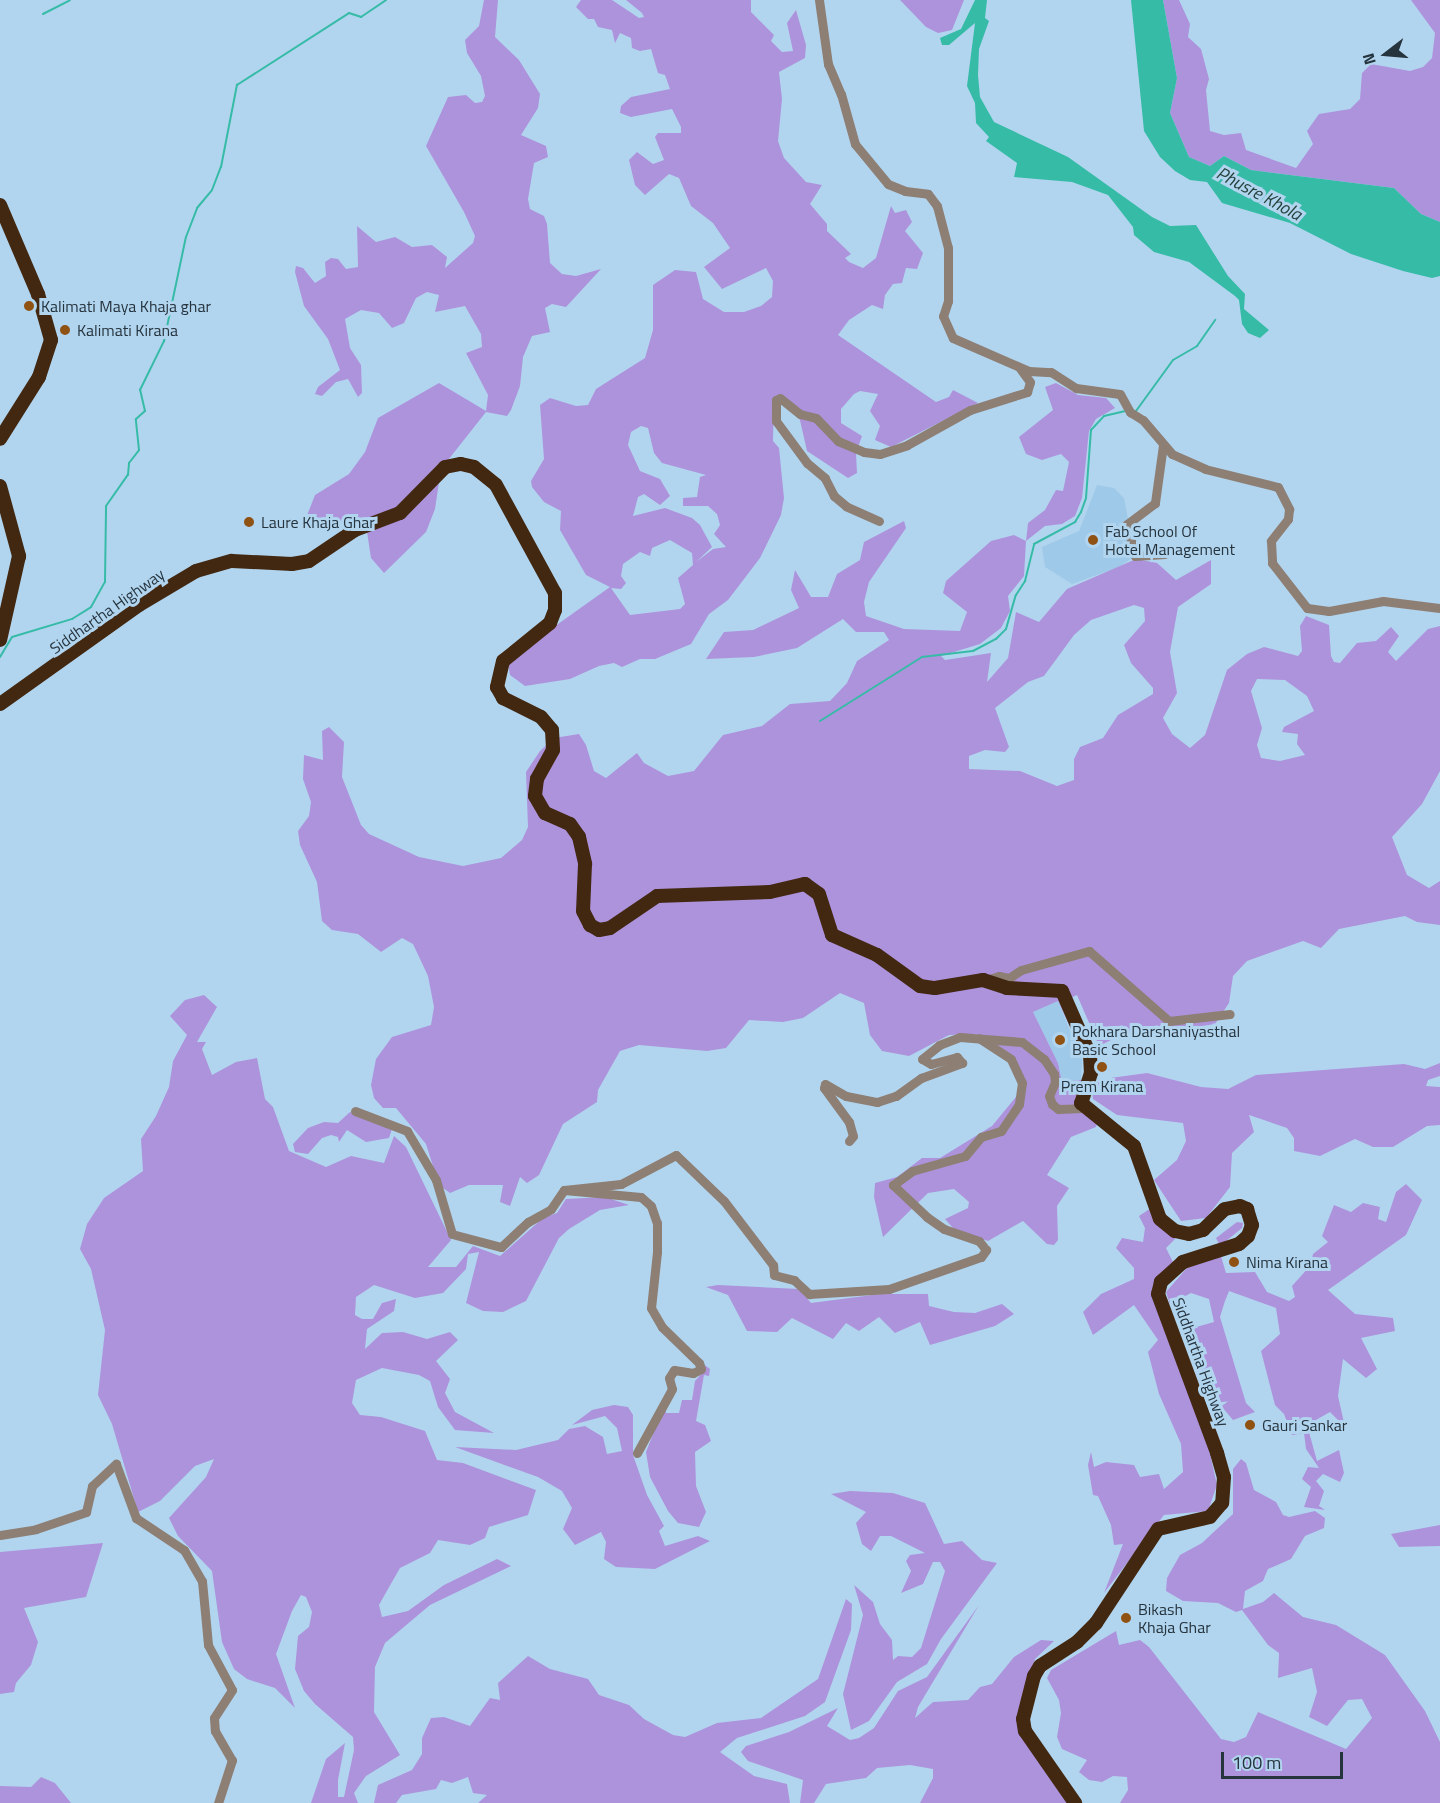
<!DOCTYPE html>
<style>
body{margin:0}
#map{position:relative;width:1440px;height:1803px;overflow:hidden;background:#b2d5ef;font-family:"Titillium Web",sans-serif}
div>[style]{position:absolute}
.built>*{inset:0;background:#9fc9e8}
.green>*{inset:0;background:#ad93dc}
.water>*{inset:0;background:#36bba7}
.stream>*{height:2px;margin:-1px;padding:0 1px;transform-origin:1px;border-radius:1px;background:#36bba7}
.minor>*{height:9px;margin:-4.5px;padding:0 4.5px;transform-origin:4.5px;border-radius:4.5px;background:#8e7f75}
.highway>*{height:14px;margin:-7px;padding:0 7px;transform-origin:7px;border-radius:7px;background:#422811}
.dots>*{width:16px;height:16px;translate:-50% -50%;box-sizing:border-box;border:3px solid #b2d5ef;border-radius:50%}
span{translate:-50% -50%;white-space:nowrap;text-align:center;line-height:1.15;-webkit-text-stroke:6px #b2d5ef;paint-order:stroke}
.poi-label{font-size:16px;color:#26343e}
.left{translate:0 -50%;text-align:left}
.street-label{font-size:16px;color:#26343e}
.water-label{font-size:18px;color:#26423d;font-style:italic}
.north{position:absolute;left:1356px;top:24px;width:60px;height:60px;-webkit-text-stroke:4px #b2d5ef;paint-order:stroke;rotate:254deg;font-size:16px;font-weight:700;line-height:24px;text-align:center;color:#26343e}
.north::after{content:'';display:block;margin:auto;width:21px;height:27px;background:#26343e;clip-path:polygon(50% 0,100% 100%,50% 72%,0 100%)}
.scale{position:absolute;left:1221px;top:1752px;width:122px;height:27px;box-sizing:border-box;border:3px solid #26343e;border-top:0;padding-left:8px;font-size:18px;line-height:21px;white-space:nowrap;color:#26343e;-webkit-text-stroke:4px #b2d5ef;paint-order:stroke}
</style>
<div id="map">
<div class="built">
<i style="clip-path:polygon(1097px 485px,1114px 488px,1124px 498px,1135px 556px,1119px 567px,1072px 584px,1045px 567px,1042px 547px,1079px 531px)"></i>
<i style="clip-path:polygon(1058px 1001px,1082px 1060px,1081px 1080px,1062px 1082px,1058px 1063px,1033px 1012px)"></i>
</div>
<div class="green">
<i style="clip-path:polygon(484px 0,498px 0,495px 37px,519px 60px,540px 94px,538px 108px,521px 135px,546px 146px,548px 157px,534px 163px,528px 199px,530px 209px,544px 216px,547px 224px,550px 263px,562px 274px,576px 276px,601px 269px,566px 307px,552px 304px,545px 308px,550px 332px,532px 336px,523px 357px,520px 386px,511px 410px,507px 416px,486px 412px,441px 469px,435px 509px,426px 532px,384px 573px,371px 558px,367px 532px,354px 527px,313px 529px,306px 518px,315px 495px,349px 474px,365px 452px,378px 418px,439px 383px,486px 411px,488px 395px,466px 353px,482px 347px,481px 334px,465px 306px,435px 312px,439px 295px,427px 292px,416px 298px,404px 323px,392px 328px,379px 313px,361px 310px,345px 319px,350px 348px,361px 365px,362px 393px,358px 397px,348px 379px,336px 382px,322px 396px,315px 394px,318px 387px,340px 370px,328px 339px,304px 306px,295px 272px,296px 266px,303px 268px,315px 283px,326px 276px,325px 262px,331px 258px,338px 259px,346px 269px,358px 267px,357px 226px,376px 242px,395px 237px,412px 247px,432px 245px,447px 257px,445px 268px,473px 243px,475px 236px,464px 212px,426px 146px,448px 97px,466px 95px,475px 103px,482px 102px,485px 96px,481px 76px,467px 53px,465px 40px,479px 26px)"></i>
<i style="clip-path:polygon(evenodd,581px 0,612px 0,639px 18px,644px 17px,642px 13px,626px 0,751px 0,751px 12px,774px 35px,771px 41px,782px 52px,793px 51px,787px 23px,796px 10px,806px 45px,805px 58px,779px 72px,782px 99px,778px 141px,784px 158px,806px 182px,822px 185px,810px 204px,827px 224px,827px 231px,851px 254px,845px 258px,849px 262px,863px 268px,876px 258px,891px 206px,895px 213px,906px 210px,912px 222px,905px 231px,923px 253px,917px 269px,906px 268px,902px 283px,893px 284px,885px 295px,883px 309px,872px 305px,849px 320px,838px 335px,936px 402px,949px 397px,953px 390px,978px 403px,891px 447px,875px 440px,880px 426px,870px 411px,878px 394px,860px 391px,854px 394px,841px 409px,841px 423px,862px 436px,856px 453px,857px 473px,848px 478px,807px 451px,799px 416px,774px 398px,773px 441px,779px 448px,784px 498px,781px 515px,760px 558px,728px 600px,709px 614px,691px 644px,655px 659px,640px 659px,622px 667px,614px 663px,599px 666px,570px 679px,525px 686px,510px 675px,508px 663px,513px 656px,610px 587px,586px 575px,560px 530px,561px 511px,544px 502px,532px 487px,531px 481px,544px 459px,540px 405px,550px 398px,576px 406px,588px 405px,596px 389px,645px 358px,653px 330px,653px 285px,675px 270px,696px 272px,703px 299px,724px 312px,744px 312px,761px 306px,772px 297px,773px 281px,766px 268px,722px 289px,704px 267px,730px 248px,713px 223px,691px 206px,679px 178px,669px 174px,645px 195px,635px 185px,629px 160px,637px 152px,653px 164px,664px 160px,655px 137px,658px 133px,681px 133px,681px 127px,672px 109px,631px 117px,620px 113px,621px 106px,631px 97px,670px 89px,665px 75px,658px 73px,651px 49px,640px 51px,632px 48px,631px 38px,620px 33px,615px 43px,612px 30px,598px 27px,594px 19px,588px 19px,576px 7px,581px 0,641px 426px,648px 428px,654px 453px,662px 463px,706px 475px,700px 477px,697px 497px,683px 498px,683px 506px,708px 506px,717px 514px,720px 525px,714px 534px,726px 547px,713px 549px,696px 562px,712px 547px,700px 525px,692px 518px,665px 508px,633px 516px,638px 497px,644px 494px,660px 505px,670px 496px,660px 479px,640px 471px,628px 445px,631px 432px,641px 426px,581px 0,670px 540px,692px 553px,693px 565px,678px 578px,685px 604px,680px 609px,630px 615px,611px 588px,621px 589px,626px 583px,621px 576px,623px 564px,640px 552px,650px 556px,652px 548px,670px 540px)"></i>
<i style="clip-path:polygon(900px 0,964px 0,952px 30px,938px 33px,926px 27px)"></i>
<i style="clip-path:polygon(1163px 0,1179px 0,1190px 24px,1188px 37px,1201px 49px,1209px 79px,1206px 90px,1210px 131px,1224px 135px,1241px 133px,1246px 150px,1296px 168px,1313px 144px,1307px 131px,1319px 114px,1350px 109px,1360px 99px,1362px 73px,1371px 64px,1410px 71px,1423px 67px,1432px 58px,1435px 33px,1411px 0,1440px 0,1440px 222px,1421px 214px,1394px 188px,1251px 170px,1224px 156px,1210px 166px,1189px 157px,1170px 113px,1177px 78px)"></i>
<i style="clip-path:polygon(evenodd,1056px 383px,1078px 395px,1106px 398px,1115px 408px,1096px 419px,1089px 431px,1082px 498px,1075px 516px,1062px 524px,1045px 526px,1026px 541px,1024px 576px,1008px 596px,1010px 611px,1001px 628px,980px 644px,941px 656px,945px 660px,991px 653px,987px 682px,1008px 658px,1016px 612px,1039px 622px,1067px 589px,1136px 559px,1157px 563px,1176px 580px,1211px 560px,1211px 584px,1178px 607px,1170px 652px,1177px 693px,1163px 718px,1172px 734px,1190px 748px,1205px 735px,1227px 670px,1247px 654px,1264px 647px,1298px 656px,1302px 651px,1300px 626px,1306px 616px,1329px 625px,1331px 656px,1334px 662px,1340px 663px,1357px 643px,1376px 641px,1391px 627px,1399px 636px,1388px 652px,1396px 661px,1428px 629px,1440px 626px,1440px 771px,1422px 804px,1392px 837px,1407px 875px,1429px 888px,1440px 881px,1440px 925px,1417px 922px,1405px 916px,1339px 929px,1321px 948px,1303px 941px,1247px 961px,1233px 976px,1229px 1003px,1215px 1024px,1182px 1029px,1162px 1024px,1148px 1036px,1135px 1040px,1123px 1034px,1099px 1046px,1077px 995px,1068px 999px,1076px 1025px,1070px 1027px,1058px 1001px,1033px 1012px,1058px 1063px,1062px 1082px,1081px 1080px,1081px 1100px,1098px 1120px,1096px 1127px,1071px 1137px,1047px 1175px,1069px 1188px,1057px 1206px,1058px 1240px,1054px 1245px,1047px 1244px,1023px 1221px,988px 1241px,954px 1229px,945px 1219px,968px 1208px,969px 1202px,954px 1189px,928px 1193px,883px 1237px,874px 1197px,875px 1183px,897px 1177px,922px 1158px,940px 1158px,992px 1126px,1025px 1086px,1012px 1057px,976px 1034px,949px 1035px,909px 1056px,882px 1051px,870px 1035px,864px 1003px,840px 993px,803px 1018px,783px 1022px,749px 1020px,726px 1048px,707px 1051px,639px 1045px,620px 1051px,598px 1090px,597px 1102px,563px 1124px,539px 1175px,527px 1183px,520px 1177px,510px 1206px,500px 1202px,503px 1185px,469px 1185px,450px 1193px,439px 1185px,426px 1144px,396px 1108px,383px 1108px,374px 1098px,371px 1085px,376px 1059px,392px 1037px,431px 1025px,434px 1007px,428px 976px,413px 944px,402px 938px,381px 952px,358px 934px,332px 930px,322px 921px,317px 882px,300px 845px,298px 831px,309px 816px,311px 802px,303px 779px,304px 755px,323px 760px,322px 731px,329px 727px,344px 742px,342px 777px,361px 825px,369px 834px,419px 857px,463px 866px,501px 858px,522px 840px,528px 827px,526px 772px,540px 751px,554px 738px,579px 734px,586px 745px,594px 771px,606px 778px,637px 753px,644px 763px,668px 776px,694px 771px,723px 735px,762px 726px,790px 704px,830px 701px,847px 683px,857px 661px,889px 640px,884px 632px,856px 632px,843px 619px,797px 648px,754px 657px,706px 659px,724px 632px,753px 630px,799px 608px,791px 590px,795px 570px,811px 597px,828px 597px,837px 574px,860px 560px,864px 542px,904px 521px,906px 528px,869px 582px,864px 602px,866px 616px,904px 629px,960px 631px,967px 612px,943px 593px,946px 581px,991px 541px,1014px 535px,1026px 541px,1028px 523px,1045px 510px,1056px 490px,1063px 491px,1069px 462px,1061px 454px,1042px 460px,1026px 454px,1019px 437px,1053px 410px,1045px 387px,1056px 383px,1134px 605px,1144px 608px,1145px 621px,1124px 645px,1131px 663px,1153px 688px,1153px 694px,1118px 715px,1103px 738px,1080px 747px,1074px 759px,1074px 780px,1057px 786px,1020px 771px,969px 769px,969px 756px,985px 750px,1005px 752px,1009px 747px,995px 708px,1028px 682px,1044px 676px,1074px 635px,1091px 620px,1134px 605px,1056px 383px,1257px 679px,1285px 680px,1307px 696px,1314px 711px,1284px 727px,1282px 732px,1298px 734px,1297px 744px,1305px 755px,1280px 761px,1261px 758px,1257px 745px,1262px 728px,1251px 691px,1257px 679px)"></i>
<i style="clip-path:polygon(204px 995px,217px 1007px,197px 1042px,206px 1042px,202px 1049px,212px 1075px,236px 1062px,257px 1058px,265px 1099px,273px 1107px,289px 1151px,326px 1167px,351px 1156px,384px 1163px,394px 1136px,406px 1147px,451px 1240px,428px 1267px,456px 1267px,473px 1246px,500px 1256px,543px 1218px,557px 1213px,566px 1199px,605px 1197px,629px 1205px,600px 1210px,569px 1229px,559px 1238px,526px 1301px,503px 1312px,483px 1311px,466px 1303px,479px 1252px,468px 1254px,466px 1269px,443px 1293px,415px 1298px,374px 1285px,356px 1297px,355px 1315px,362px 1319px,373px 1319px,382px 1303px,396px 1299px,394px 1311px,367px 1329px,365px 1349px,382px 1333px,403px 1332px,427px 1339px,450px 1332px,458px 1340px,436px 1361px,450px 1379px,445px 1393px,455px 1412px,494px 1433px,455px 1430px,438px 1407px,430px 1381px,419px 1375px,382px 1368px,356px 1380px,352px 1403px,360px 1415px,381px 1417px,425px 1431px,437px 1460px,463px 1463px,536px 1490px,528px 1515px,489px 1527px,485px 1538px,470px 1545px,438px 1540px,430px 1553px,400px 1568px,388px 1589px,379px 1605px,382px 1617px,408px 1611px,444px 1585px,497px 1559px,511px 1566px,430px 1605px,385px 1643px,375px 1667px,374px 1712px,400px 1755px,366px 1776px,354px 1793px,358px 1803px,311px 1803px,326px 1759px,345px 1743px,338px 1780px,338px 1797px,344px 1797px,354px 1750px,353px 1737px,315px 1704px,304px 1691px,295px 1669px,298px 1636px,309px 1627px,312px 1612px,306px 1597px,301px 1595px,292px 1611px,276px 1654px,295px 1708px,275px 1688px,247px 1679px,234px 1669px,222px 1642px,212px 1571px,178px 1536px,169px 1518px,206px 1477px,214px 1459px,195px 1466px,160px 1501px,138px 1512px,112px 1424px,98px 1395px,105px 1330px,91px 1269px,80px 1249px,87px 1224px,104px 1198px,143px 1171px,141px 1139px,156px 1116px,169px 1087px,173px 1061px,187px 1035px,170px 1016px,185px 1000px)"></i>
<i style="clip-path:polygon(1440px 1063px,1440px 1076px,1428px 1080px,1426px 1086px,1440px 1087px,1440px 1125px,1427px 1126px,1393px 1147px,1373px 1147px,1355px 1139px,1320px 1156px,1294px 1151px,1294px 1138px,1287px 1128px,1249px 1115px,1254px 1132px,1232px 1153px,1230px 1187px,1206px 1218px,1181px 1221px,1154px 1180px,1177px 1160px,1186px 1141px,1183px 1123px,1117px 1115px,1093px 1099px,1092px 1087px,1103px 1079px,1147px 1073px,1201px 1087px,1228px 1089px,1256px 1075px,1404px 1064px,1425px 1069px)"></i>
<i style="clip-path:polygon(350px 1112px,392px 1129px,389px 1138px,366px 1142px,347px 1130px,339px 1142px,338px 1137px,331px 1135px,322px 1138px,308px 1154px,295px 1152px,293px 1144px,308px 1128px,324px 1122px,338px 1123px)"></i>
<i style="clip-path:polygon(1406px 1184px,1422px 1200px,1406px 1235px,1328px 1290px,1355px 1314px,1393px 1318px,1395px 1331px,1361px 1338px,1377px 1369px,1366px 1378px,1343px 1359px,1338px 1396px,1345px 1427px,1330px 1412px,1307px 1425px,1317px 1461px,1339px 1450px,1344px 1473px,1340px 1482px,1323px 1474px,1316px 1481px,1324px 1491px,1319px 1506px,1325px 1510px,1304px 1507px,1311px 1487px,1302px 1479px,1308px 1467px,1319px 1468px,1306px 1449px,1304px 1433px,1292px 1435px,1284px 1414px,1275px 1405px,1261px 1351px,1280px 1334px,1276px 1308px,1229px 1291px,1225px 1301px,1220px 1317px,1246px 1403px,1255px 1412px,1233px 1420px,1222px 1407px,1204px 1397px,1182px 1331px,1214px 1322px,1209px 1299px,1191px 1293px,1170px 1304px,1166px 1292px,1194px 1260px,1220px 1253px,1226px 1273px,1255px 1272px,1267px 1292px,1289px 1301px,1295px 1297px,1292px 1286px,1310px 1266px,1313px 1254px,1328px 1242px,1322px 1236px,1334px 1205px,1351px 1212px,1363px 1203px,1380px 1207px,1378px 1219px,1386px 1222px,1396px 1192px)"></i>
<i style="clip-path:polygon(1151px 1208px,1151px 1215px,1176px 1238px,1166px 1248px,1174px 1264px,1159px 1275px,1154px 1296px,1208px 1445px,1217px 1485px,1208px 1511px,1164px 1515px,1104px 1593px,1123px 1544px,1114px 1545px,1111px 1525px,1098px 1496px,1093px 1495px,1088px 1465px,1091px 1452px,1094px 1467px,1106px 1462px,1134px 1465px,1140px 1477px,1159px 1474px,1164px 1489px,1183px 1472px,1181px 1444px,1159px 1394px,1148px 1352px,1158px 1340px,1134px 1305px,1093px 1335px,1083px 1312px,1101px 1294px,1134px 1279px,1134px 1268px,1116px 1248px,1122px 1238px,1143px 1242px,1145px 1228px,1139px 1216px)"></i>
<i style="clip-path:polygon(1237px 1222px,1243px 1223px,1242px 1228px,1220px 1246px,1216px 1238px)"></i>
<i style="clip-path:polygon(718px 1285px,799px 1289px,811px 1303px,880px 1294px,928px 1294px,929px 1306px,954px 1312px,975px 1313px,1002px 1304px,1014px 1314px,995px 1326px,930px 1345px,920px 1322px,895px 1333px,879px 1317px,859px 1331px,846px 1323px,833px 1339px,792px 1318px,777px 1332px,747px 1331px,728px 1295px,706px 1287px)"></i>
<i style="clip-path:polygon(702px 1363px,710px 1369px,709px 1376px,704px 1375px,696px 1421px,705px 1425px,711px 1441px,695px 1452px,696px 1486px,706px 1512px,699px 1527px,678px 1523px,668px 1511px,650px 1477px,646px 1452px,665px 1404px,666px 1413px,679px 1413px,682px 1400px,692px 1400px,695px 1381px,705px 1370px)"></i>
<i style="clip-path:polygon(614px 1405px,628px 1407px,633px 1415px,633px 1455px,647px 1495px,664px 1526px,659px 1531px,665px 1546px,698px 1536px,710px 1541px,655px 1569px,616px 1567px,604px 1559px,606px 1542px,601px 1532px,575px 1545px,563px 1529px,572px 1508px,562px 1491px,538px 1477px,455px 1447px,516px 1450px,558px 1440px,569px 1429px,585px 1426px,603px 1437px,607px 1454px,622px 1451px,617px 1428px,605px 1416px,572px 1425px,592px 1410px)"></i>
<i style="clip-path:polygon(1241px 1459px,1246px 1463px,1254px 1490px,1276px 1502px,1283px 1515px,1289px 1517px,1315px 1511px,1325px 1518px,1324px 1528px,1305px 1536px,1291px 1559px,1268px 1569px,1263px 1581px,1245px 1591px,1243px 1609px,1263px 1602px,1274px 1593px,1303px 1617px,1336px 1625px,1385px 1655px,1425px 1711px,1440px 1742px,1440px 1803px,1120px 1803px,1128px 1790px,1127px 1777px,1113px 1776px,1102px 1782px,1089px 1780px,1079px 1772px,1087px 1760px,1062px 1749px,1057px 1737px,1061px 1713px,1059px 1700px,1047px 1678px,1051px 1670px,1116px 1631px,1119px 1645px,1140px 1640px,1149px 1647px,1221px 1739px,1234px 1742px,1246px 1737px,1258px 1712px,1346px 1749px,1372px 1718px,1362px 1699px,1348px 1700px,1327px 1726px,1309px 1717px,1317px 1692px,1312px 1668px,1278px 1678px,1279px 1653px,1268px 1645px,1242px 1610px,1236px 1612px,1218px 1603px,1183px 1601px,1166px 1591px,1167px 1578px,1180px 1555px,1202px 1543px,1233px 1514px,1233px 1469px)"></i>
<i style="clip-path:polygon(850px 1491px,893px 1493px,925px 1503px,944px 1544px,962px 1541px,982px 1560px,997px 1563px,941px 1639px,927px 1664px,897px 1682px,869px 1721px,851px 1730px,843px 1694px,863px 1615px,854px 1585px,873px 1602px,880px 1624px,892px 1640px,893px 1660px,898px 1656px,912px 1657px,921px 1648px,945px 1571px,940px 1562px,933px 1562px,923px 1584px,901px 1593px,911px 1571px,906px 1561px,910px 1555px,925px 1553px,891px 1536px,880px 1536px,871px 1551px,862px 1544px,856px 1523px,866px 1512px,831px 1494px)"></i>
<i style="clip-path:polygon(1440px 1525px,1440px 1546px,1399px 1547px,1391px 1534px)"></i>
<i style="clip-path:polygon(103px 1543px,86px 1597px,24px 1608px,38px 1642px,31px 1665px,16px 1683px,14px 1692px,0 1694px,0 1552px)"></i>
<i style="clip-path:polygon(846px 1599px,852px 1604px,851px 1630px,825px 1702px,805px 1716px,737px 1738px,720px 1752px,754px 1776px,787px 1784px,790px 1803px,478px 1803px,487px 1795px,473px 1793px,468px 1777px,452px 1783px,441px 1780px,436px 1789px,402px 1795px,396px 1803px,374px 1803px,378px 1785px,412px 1770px,422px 1754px,422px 1738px,431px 1718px,444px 1717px,470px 1726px,490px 1698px,500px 1700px,498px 1683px,528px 1656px,550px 1669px,588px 1679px,599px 1695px,629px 1705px,644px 1719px,673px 1735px,685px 1737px,717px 1723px,761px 1718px,818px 1679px)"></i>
<i style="clip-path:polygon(979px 1605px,918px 1707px,915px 1718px,933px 1702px,968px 1700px,980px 1687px,992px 1684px,1014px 1657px,1041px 1640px,1054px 1641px,1035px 1659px,1018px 1718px,1071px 1803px,920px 1803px,933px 1778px,933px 1769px,910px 1765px,877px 1768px,866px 1778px,826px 1784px,814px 1803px,800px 1803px,803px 1780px,748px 1761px,741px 1752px,746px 1746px,789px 1732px,838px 1708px,827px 1726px,850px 1740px,859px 1738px,874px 1728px,898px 1691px,927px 1677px)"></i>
<i style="clip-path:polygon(41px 1777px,55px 1783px,71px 1803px,0 1803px,0 1786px,31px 1787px)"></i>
</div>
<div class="water">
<i style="clip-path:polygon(975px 0,987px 0,985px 18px,989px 21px,979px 49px,978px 75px,980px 97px,994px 122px,1068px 157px,1152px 217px,1170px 226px,1196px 225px,1228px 276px,1245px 294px,1244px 309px,1269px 330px,1260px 338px,1248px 333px,1242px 324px,1239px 300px,1235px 296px,1189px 262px,1154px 252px,1134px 235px,1133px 227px,1108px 195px,1072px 182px,1014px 177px,1017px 163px,986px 141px,989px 137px,976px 123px,975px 103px,967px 86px,975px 23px,949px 45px,942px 45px,940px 38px,961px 29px)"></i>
<i style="clip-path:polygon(1131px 0,1163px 0,1177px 78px,1170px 113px,1189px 157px,1210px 166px,1224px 156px,1251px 170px,1394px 188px,1421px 214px,1440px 222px,1440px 276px,1432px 278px,1403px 271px,1351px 254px,1290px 223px,1222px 203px,1207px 182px,1190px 180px,1175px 171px,1160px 157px,1144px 131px)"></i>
</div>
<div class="stream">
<i style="left:43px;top:14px;width:30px;rotate:-27deg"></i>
<i style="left:1136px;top:411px;width:63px;rotate:-54deg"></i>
<i style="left:1173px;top:360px;width:28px;rotate:-30deg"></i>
<i style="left:1197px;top:346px;width:32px;rotate:-55deg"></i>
<i style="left:0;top:657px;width:23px;rotate:-59deg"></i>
<i style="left:12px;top:637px;width:63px;rotate:-16.7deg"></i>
<i style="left:72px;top:619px;width:22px;rotate:-32deg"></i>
<i style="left:91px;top:607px;width:29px;rotate:-61deg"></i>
<i style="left:105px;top:582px;width:76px;rotate:-89.2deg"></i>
<i style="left:106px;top:506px;width:38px;rotate:-55deg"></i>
<i style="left:128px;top:475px;width:12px;rotate:-85deg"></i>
<i style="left:129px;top:463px;width:16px;rotate:-52deg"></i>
<i style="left:139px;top:450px;width:31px;rotate:-96deg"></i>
<i style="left:136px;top:419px;width:12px;rotate:-42deg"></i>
<i style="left:145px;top:411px;width:22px;rotate:-103deg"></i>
<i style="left:140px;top:390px;width:55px;rotate:-63.9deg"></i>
<i style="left:164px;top:341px;width:106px;rotate:-78.1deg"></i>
<i style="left:186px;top:237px;width:31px;rotate:-69deg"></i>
<i style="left:197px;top:208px;width:23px;rotate:-50deg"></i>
<i style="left:212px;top:190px;width:25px;rotate:-69deg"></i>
<i style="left:221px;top:167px;width:84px;rotate:-79deg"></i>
<i style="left:237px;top:85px;width:133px;rotate:-32.7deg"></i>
<i style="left:349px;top:13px;width:13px;rotate:18deg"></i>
<i style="left:361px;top:17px;width:30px;rotate:-34deg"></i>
<i style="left:820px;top:721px;width:120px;rotate:-32.1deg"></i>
<i style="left:922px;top:657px;width:51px;rotate:-6.7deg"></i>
<i style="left:973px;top:651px;width:26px;rotate:-28deg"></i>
<i style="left:996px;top:639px;width:14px;rotate:-45deg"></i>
<i style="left:1006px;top:629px;width:35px;rotate:-74deg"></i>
<i style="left:1016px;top:595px;width:17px;rotate:-57deg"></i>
<i style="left:1025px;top:581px;width:38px;rotate:-76deg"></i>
<i style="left:1034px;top:544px;width:47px;rotate:-28.2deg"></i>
<i style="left:1075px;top:522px;width:12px;rotate:-59deg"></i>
<i style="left:1081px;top:512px;width:15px;rotate:-70deg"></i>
<i style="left:1086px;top:498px;width:68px;rotate:-85.8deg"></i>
<i style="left:1091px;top:430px;width:19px;rotate:-47deg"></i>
<i style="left:1104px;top:416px;width:22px;rotate:-13deg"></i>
</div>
<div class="minor">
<i style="left:819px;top:0;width:65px;rotate:82deg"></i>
<i style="left:828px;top:64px;width:33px;rotate:67deg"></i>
<i style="left:841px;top:94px;width:52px;rotate:74.4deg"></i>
<i style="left:855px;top:144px;width:52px;rotate:50.5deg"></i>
<i style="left:888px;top:184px;width:18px;rotate:22deg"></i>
<i style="left:905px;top:191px;width:23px;rotate:7deg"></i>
<i style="left:928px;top:194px;width:15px;rotate:53deg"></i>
<i style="left:937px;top:206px;width:43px;rotate:75.3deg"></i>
<i style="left:948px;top:248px;width:53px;rotate:90deg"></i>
<i style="left:948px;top:301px;width:16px;rotate:108deg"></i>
<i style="left:943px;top:316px;width:24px;rotate:66deg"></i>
<i style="left:953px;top:338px;width:83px;rotate:23.5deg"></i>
<i style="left:1029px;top:371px;width:22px;rotate:3deg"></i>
<i style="left:1051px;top:372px;width:30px;rotate:33deg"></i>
<i style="left:1076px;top:388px;width:44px;rotate:7.8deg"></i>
<i style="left:1120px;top:394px;width:21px;rotate:61deg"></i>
<i style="left:1130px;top:412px;width:15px;rotate:32deg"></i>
<i style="left:1143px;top:420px;width:45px;rotate:49.5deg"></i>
<i style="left:1172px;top:454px;width:36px;rotate:24deg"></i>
<i style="left:1205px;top:469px;width:75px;rotate:13.9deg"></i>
<i style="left:1278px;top:487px;width:25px;rotate:63deg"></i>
<i style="left:1289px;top:509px;width:10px;rotate:96deg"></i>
<i style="left:1288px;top:519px;width:28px;rotate:128deg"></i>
<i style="left:1271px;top:541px;width:22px;rotate:87deg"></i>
<i style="left:1272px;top:563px;width:57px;rotate:52.1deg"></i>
<i style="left:1307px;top:608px;width:22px;rotate:8deg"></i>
<i style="left:1329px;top:611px;width:55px;rotate:-10.5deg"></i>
<i style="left:1383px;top:601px;width:57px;rotate:7deg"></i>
<i style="left:1163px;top:445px;width:59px;rotate:97.9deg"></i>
<i style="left:1155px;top:503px;width:35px;rotate:143deg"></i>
<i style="left:1127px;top:524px;width:33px;rotate:76deg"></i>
<i style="left:1135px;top:556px;width:30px;rotate:-4deg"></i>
<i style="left:879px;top:521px;width:36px;rotate:-156deg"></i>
<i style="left:846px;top:506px;width:16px;rotate:-140deg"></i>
<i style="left:834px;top:496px;width:20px;rotate:-117deg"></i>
<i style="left:825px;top:478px;width:23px;rotate:-140deg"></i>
<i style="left:807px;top:463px;width:52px;rotate:-126.4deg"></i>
<i style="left:776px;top:421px;width:21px;rotate:-90deg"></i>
<i style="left:776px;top:400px;width:4px;rotate:-27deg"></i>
<i style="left:780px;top:398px;width:26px;rotate:39deg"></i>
<i style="left:800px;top:414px;width:16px;rotate:14deg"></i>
<i style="left:816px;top:418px;width:32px;rotate:46deg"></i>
<i style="left:838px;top:441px;width:28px;rotate:23deg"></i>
<i style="left:864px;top:452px;width:16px;rotate:7deg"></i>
<i style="left:880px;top:454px;width:28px;rotate:-18deg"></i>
<i style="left:907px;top:445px;width:72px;rotate:-29.1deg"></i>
<i style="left:970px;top:410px;width:60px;rotate:-17.5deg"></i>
<i style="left:1027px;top:392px;width:10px;rotate:-73deg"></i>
<i style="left:1030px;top:382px;width:17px;rotate:-126deg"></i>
<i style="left:986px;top:980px;width:14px;rotate:-17deg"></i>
<i style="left:999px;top:976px;width:10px;rotate:11deg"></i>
<i style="left:1009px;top:978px;width:14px;rotate:-34deg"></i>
<i style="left:1021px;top:970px;width:71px;rotate:-15.6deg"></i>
<i style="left:1089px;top:951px;width:106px;rotate:41.2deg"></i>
<i style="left:1169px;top:1021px;width:61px;rotate:-6.5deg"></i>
<i style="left:355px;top:1111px;width:56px;rotate:21deg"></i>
<i style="left:407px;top:1131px;width:57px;rotate:59.4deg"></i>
<i style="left:436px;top:1180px;width:56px;rotate:73.5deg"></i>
<i style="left:452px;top:1234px;width:51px;rotate:14.9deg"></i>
<i style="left:501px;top:1247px;width:37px;rotate:-43deg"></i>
<i style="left:528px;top:1222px;width:26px;rotate:-29deg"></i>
<i style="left:551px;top:1209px;width:23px;rotate:-56deg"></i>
<i style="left:564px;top:1190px;width:57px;rotate:-6deg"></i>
<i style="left:621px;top:1184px;width:62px;rotate:-27.8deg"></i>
<i style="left:676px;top:1155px;width:66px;rotate:43.8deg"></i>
<i style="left:724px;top:1201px;width:81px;rotate:52.6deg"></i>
<i style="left:773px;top:1265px;width:10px;rotate:84deg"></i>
<i style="left:774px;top:1275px;width:21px;rotate:14deg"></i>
<i style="left:794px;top:1280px;width:21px;rotate:43deg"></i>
<i style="left:809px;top:1294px;width:80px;rotate:-3.6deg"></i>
<i style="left:889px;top:1289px;width:97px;rotate:-19.2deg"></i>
<i style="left:981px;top:1257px;width:9px;rotate:-54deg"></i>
<i style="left:986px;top:1250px;width:11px;rotate:-128deg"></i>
<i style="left:979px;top:1241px;width:37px;rotate:-161deg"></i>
<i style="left:944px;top:1229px;width:21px;rotate:-145deg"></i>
<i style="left:927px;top:1217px;width:47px;rotate:-136.7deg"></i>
<i style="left:893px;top:1185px;width:24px;rotate:-36deg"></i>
<i style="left:912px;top:1171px;width:55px;rotate:-15.8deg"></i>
<i style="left:965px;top:1156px;width:25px;rotate:-50deg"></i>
<i style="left:981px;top:1137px;width:21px;rotate:-17deg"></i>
<i style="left:1001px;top:1131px;width:32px;rotate:-56deg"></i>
<i style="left:1019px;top:1104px;width:21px;rotate:-82deg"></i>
<i style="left:1022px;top:1083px;width:26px;rotate:-115deg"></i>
<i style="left:1011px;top:1059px;width:38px;rotate:-147deg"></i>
<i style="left:849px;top:1141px;width:6px;rotate:-51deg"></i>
<i style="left:853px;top:1136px;width:15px;rotate:-106deg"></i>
<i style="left:849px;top:1122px;width:42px;rotate:-126.3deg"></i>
<i style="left:824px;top:1088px;width:4px;rotate:-76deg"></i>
<i style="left:825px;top:1084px;width:24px;rotate:30deg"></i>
<i style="left:846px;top:1096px;width:32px;rotate:11deg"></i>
<i style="left:877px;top:1102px;width:20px;rotate:-18deg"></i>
<i style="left:896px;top:1096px;width:31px;rotate:-36deg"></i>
<i style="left:921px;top:1078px;width:44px;rotate:-20.1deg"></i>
<i style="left:962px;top:1063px;width:8px;rotate:-130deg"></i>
<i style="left:957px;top:1057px;width:27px;rotate:165deg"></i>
<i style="left:931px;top:1064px;width:10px;rotate:-151deg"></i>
<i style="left:922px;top:1059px;width:22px;rotate:-39deg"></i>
<i style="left:939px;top:1045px;width:22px;rotate:-21deg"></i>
<i style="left:960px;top:1037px;width:62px;rotate:4.6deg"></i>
<i style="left:1022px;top:1042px;width:28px;rotate:38deg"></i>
<i style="left:1044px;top:1059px;width:18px;rotate:56deg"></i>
<i style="left:1054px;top:1074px;width:8px;rotate:83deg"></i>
<i style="left:1055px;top:1082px;width:15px;rotate:113deg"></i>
<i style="left:1049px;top:1096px;width:9px;rotate:69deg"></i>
<i style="left:1052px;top:1104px;width:8px;rotate:40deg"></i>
<i style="left:1058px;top:1109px;width:25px;rotate:-2deg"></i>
<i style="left:564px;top:1190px;width:77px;rotate:5.2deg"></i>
<i style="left:641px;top:1197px;width:13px;rotate:42deg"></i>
<i style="left:651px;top:1206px;width:18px;rotate:71deg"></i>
<i style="left:657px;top:1223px;width:29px;rotate:90deg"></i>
<i style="left:657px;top:1252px;width:56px;rotate:96.1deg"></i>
<i style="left:651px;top:1308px;width:22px;rotate:60deg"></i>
<i style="left:662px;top:1327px;width:52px;rotate:44.2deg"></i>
<i style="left:699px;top:1363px;width:6px;rotate:72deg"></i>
<i style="left:701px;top:1369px;width:9px;rotate:153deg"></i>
<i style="left:693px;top:1373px;width:19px;rotate:-171deg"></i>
<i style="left:674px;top:1370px;width:9px;rotate:122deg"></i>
<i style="left:669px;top:1378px;width:11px;rotate:75deg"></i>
<i style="left:672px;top:1389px;width:73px;rotate:118.7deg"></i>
<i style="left:0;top:1535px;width:36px;rotate:-9deg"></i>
<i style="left:36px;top:1529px;width:53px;rotate:-18.8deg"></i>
<i style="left:86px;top:1512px;width:27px;rotate:-77deg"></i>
<i style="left:92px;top:1486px;width:33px;rotate:-43deg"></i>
<i style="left:116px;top:1464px;width:58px;rotate:69.7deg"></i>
<i style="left:136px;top:1518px;width:58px;rotate:33.7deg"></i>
<i style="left:184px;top:1550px;width:36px;rotate:60deg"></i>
<i style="left:202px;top:1581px;width:64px;rotate:84.6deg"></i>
<i style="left:208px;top:1645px;width:51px;rotate:61.9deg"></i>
<i style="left:232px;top:1690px;width:33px;rotate:123deg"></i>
<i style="left:214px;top:1718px;width:13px;rotate:86deg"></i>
<i style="left:215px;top:1731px;width:34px;rotate:60deg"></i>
<i style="left:232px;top:1760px;width:45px;rotate:108deg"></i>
</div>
<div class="highway">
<i style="left:0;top:205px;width:97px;rotate:66.9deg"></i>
<i style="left:38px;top:294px;width:48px;rotate:74.2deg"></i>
<i style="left:51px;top:340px;width:39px;rotate:108deg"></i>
<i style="left:39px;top:377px;width:73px;rotate:122.2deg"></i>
<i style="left:0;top:486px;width:73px;rotate:74.8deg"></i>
<i style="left:19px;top:556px;width:86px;rotate:102.7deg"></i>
<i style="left:0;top:704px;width:171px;rotate:-35.5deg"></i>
<i style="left:139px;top:605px;width:66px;rotate:-30.8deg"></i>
<i style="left:196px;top:571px;width:37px;rotate:-16deg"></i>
<i style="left:232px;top:561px;width:60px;rotate:2.9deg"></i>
<i style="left:292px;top:564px;width:17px;rotate:-10deg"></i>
<i style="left:309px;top:561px;width:55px;rotate:-34deg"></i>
<i style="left:355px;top:530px;width:48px;rotate:-20.7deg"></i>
<i style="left:400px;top:513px;width:64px;rotate:-45.6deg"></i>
<i style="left:445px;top:467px;width:16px;rotate:-11deg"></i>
<i style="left:461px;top:464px;width:13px;rotate:13deg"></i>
<i style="left:474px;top:467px;width:28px;rotate:39deg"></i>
<i style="left:496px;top:485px;width:123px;rotate:61.4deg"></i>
<i style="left:555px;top:593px;width:17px;rotate:90deg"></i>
<i style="left:555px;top:610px;width:14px;rotate:111deg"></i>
<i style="left:550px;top:623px;width:60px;rotate:141deg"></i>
<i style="left:503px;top:661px;width:27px;rotate:103deg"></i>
<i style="left:497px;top:687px;width:13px;rotate:61deg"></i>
<i style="left:503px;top:698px;width:42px;rotate:26.6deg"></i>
<i style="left:541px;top:717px;width:17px;rotate:50deg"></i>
<i style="left:552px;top:730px;width:20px;rotate:87deg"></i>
<i style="left:553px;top:750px;width:33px;rotate:119deg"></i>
<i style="left:537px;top:779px;width:17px;rotate:97deg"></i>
<i style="left:535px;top:796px;width:20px;rotate:60deg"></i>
<i style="left:545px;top:813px;width:27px;rotate:24deg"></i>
<i style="left:570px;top:824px;width:16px;rotate:55deg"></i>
<i style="left:579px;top:837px;width:28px;rotate:77deg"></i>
<i style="left:585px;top:864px;width:47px;rotate:92.4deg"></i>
<i style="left:583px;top:911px;width:16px;rotate:63deg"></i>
<i style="left:590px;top:925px;width:10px;rotate:29deg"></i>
<i style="left:599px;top:930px;width:11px;rotate:-10deg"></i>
<i style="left:610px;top:928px;width:57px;rotate:-34.2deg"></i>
<i style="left:657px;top:896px;width:113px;rotate:-2deg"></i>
<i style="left:770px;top:892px;width:36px;rotate:-13deg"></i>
<i style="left:805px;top:884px;width:17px;rotate:36deg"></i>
<i style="left:819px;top:894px;width:43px;rotate:72.4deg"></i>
<i style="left:832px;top:935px;width:49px;rotate:24deg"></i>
<i style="left:877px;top:955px;width:53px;rotate:35.8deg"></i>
<i style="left:920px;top:986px;width:15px;rotate:8deg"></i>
<i style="left:935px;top:988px;width:49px;rotate:-9.5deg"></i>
<i style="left:983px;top:980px;width:25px;rotate:18deg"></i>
<i style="left:1007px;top:988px;width:55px;rotate:3.1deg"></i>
<i style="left:1062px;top:991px;width:70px;rotate:66.4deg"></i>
<i style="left:1090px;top:1055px;width:18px;rotate:87deg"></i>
<i style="left:1091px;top:1073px;width:32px;rotate:108deg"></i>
<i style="left:1081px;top:1103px;width:68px;rotate:39.1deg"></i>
<i style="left:1134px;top:1146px;width:77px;rotate:70.4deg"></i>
<i style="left:1160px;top:1219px;width:19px;rotate:39deg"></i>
<i style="left:1175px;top:1231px;width:14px;rotate:12deg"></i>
<i style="left:1189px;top:1234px;width:15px;rotate:-16deg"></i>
<i style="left:1203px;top:1230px;width:30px;rotate:-44deg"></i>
<i style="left:1225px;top:1209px;width:15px;rotate:-11deg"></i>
<i style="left:1240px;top:1206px;width:8px;rotate:23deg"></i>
<i style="left:1247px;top:1209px;width:17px;rotate:73deg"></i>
<i style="left:1252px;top:1225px;width:12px;rotate:110deg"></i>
<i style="left:1248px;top:1236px;width:12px;rotate:138deg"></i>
<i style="left:1239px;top:1244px;width:59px;rotate:162.2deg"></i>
<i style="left:1183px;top:1262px;width:30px;rotate:138deg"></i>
<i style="left:1161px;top:1282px;width:12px;rotate:104deg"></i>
<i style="left:1158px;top:1294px;width:170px;rotate:69.6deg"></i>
<i style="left:1217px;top:1453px;width:25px;rotate:74deg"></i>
<i style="left:1224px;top:1477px;width:26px;rotate:94deg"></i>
<i style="left:1222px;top:1503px;width:18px;rotate:131deg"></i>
<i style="left:1210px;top:1517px;width:53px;rotate:167deg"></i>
<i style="left:1158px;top:1529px;width:113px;rotate:123.4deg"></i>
<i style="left:1096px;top:1623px;width:27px;rotate:135deg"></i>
<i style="left:1077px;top:1642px;width:44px;rotate:147deg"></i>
<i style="left:1040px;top:1666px;width:12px;rotate:121deg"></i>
<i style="left:1034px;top:1676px;width:44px;rotate:104.3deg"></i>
<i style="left:1023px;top:1719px;width:12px;rotate:81deg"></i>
<i style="left:1025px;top:1731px;width:88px;rotate:55.2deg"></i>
</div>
<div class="dots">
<i style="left:29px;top:306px;background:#8f5213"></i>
<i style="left:65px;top:330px;background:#8f5213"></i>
<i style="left:249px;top:522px;background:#8f5213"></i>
<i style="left:1093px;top:540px;background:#8f5213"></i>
<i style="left:1060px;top:1040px;background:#8f5213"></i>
<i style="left:1102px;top:1067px;background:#8f5213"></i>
<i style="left:1234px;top:1262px;background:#8f5213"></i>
<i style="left:1250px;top:1425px;background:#8f5213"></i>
<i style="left:1126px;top:1618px;background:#8f5213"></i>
</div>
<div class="poi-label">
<span class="left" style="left:41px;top:306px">Kalimati Maya Khaja ghar</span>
<span class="left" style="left:77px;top:330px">Kalimati Kirana</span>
<span class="left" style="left:261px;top:522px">Laure Khaja Ghar</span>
<span class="left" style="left:1105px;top:540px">Fab School Of<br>Hotel Management</span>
<span class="left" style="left:1072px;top:1040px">Pokhara Darshaniyasthal<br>Basic School</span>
<span style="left:1102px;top:1086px">Prem Kirana</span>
<span class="left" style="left:1246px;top:1262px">Nima Kirana</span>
<span class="left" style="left:1262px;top:1425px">Gauri Sankar</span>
<span class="left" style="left:1138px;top:1618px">Bikash<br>Khaja Ghar</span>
</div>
<div class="street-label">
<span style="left:107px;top:611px;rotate:-35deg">Siddhartha Highway</span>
<span style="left:1201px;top:1362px;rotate:70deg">Siddhartha Highway</span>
</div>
<div class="water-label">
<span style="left:1259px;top:194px;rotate:28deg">Phusre Khola</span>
</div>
<div class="north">N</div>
<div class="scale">100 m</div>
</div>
